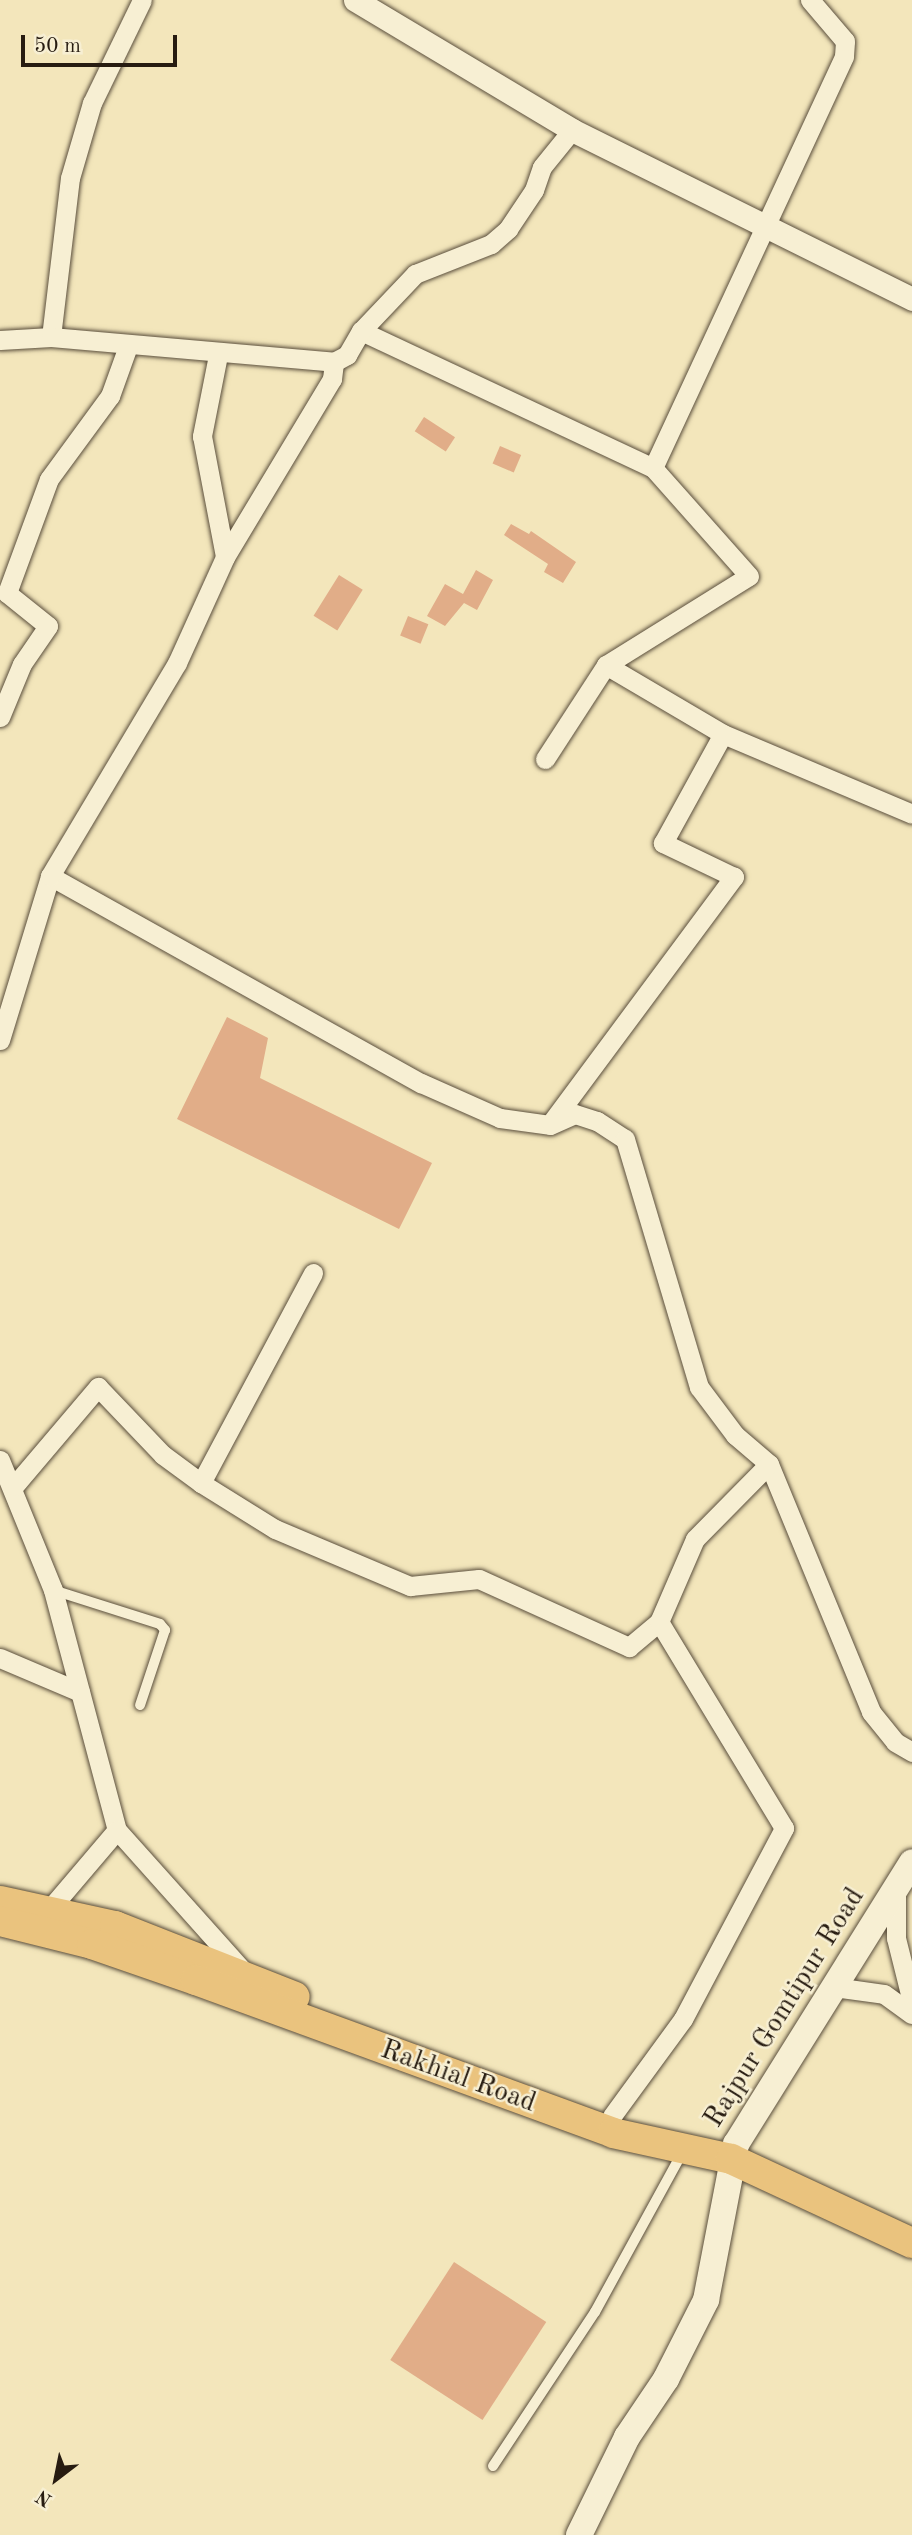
<!DOCTYPE html>
<style>
body{margin:0}
#map{position:relative;width:912px;height:2535px;overflow:hidden;background:#f3e6bb;font-family:"Old Standard TT",serif}
div>[style]{position:absolute}
.building>*{inset:0;background:#e1ad88;transform-origin:0 0}
.roads{filter:drop-shadow(0 0 2px #5a4e3c) drop-shadow(0 0 2px #5a4e3c)}
.service>*{height:10px;margin:-5px;padding:0 5px;transform-origin:5px;border-radius:5px;background:#f7efd3}
.minor>*{height:19px;margin:-9.5px;padding:0 9.5px;transform-origin:9.5px;border-radius:9.5px;background:#f7efd3}
.tertiary>*{height:23px;margin:-11.5px;padding:0 11.5px;transform-origin:11.5px;border-radius:11.5px;background:#f7efd3}
.secondary>*{height:26px;margin:-13px;padding:0 13px;transform-origin:13px;border-radius:13px;background:#f7efd3}
.primary>*{height:30px;margin:-15px;padding:0 15px;transform-origin:15px;border-radius:15px;background:#eac37e}
span{translate:-50% -50%;white-space:nowrap;text-align:center;line-height:1.15;-webkit-text-stroke:5px #f7efd3;paint-order:stroke}
.street-label{font-size:28px;color:#271c11}
.north{position:absolute;left:21px;top:2444px;width:70px;height:70px;-webkit-text-stroke:5px #f7efd3;paint-order:stroke;rotate:212deg;font-size:19px;font-weight:700;line-height:28px;text-align:center;color:#271c11}
.north::after{content:'';display:block;margin:auto;width:24px;height:32px;background:#271c11;clip-path:polygon(50% 0,100% 100%,50% 72%,0 100%)}
.scale{position:absolute;left:21px;top:35px;width:156px;height:32px;box-sizing:border-box;border:4px solid #271c11;border-top:0;padding-left:9px;font-size:21px;line-height:24px;white-space:nowrap;color:#271c11;-webkit-text-stroke:5px #f7efd3;paint-order:stroke}
</style>
<div id="map">
<div class="building">
<i style="left:424px;top:417px;width:37px;height:17px;rotate:33deg"></i>
<i style="left:500px;top:446px;width:23px;height:19px;rotate:23deg"></i>
<i style="clip-path:polygon(511px 524px,529px 534px,531px 531px,576px 562px,563px 583px,544px 572px,548px 564px,504px 535px)"></i>
<i style="clip-path:polygon(476px 570px,493px 580px,477px 610px,464px 603px,445px 626px,427px 616px,445px 584px,463px 594px)"></i>
<i style="left:339px;top:575px;width:28px;height:48px;rotate:32deg"></i>
<i style="left:408px;top:616px;width:22px;height:21px;rotate:22deg"></i>
<i style="clip-path:polygon(227px 1017px,268px 1038px,260px 1078px,432px 1163px,399px 1229px,177px 1119px)"></i>
<i style="left:454px;top:2262px;width:110px;height:117px;rotate:33deg"></i>
</div>
<div class="roads">
<div class="service">
<i style="left:53px;top:1590px;width:112px;rotate:17.6deg"></i>
<i style="left:160px;top:1624px;width:8px;rotate:50deg"></i>
<i style="left:165px;top:1630px;width:79px;rotate:108.4deg"></i>
<i style="left:493px;top:2466px;width:185px;rotate:-56.5deg"></i>
<i style="left:595px;top:2312px;width:181px;rotate:-61.3deg"></i>
</div>
<div class="minor">
<i style="left:361px;top:331px;width:323px;rotate:25.1deg"></i>
<i style="left:51px;top:337px;width:160px;rotate:-83.2deg"></i>
<i style="left:70px;top:178px;width:78px;rotate:-73.7deg"></i>
<i style="left:92px;top:103px;width:114px;rotate:-64.1deg"></i>
<i style="left:0;top:340px;width:51px;rotate:-3.4deg"></i>
<i style="left:51px;top:337px;width:284px;rotate:5deg"></i>
<i style="left:334px;top:362px;width:15px;rotate:-28deg"></i>
<i style="left:347px;top:355px;width:28px;rotate:-60deg"></i>
<i style="left:361px;top:331px;width:79px;rotate:-46.5deg"></i>
<i style="left:415px;top:274px;width:82px;rotate:-21.5deg"></i>
<i style="left:491px;top:244px;width:23px;rotate:-41deg"></i>
<i style="left:508px;top:229px;width:47px;rotate:-56.3deg"></i>
<i style="left:534px;top:190px;width:24px;rotate:-71deg"></i>
<i style="left:542px;top:167px;width:48px;rotate:-51deg"></i>
<i style="left:218px;top:355px;width:83px;rotate:101.2deg"></i>
<i style="left:202px;top:436px;width:123px;rotate:79.2deg"></i>
<i style="left:0;top:717px;width:57px;rotate:-67.5deg"></i>
<i style="left:22px;top:664px;width:46px;rotate:-55.6deg"></i>
<i style="left:48px;top:626px;width:53px;rotate:-141.2deg"></i>
<i style="left:7px;top:593px;width:121px;rotate:-69.8deg"></i>
<i style="left:49px;top:479px;width:103px;rotate:-53.7deg"></i>
<i style="left:110px;top:396px;width:53px;rotate:-70.2deg"></i>
<i style="left:723px;top:734px;width:205px;rotate:22.9deg"></i>
<i style="left:545px;top:759px;width:112px;rotate:-57deg"></i>
<i style="left:606px;top:665px;width:168px;rotate:-31.9deg"></i>
<i style="left:749px;top:576px;width:144px;rotate:-131.6deg"></i>
<i style="left:653px;top:468px;width:454px;rotate:-65.1deg"></i>
<i style="left:844px;top:56px;width:15px;rotate:-86deg"></i>
<i style="left:845px;top:41px;width:54px;rotate:-130.5deg"></i>
<i style="left:50px;top:876px;width:425px;rotate:29.2deg"></i>
<i style="left:421px;top:1083px;width:86px;rotate:23.9deg"></i>
<i style="left:500px;top:1118px;width:50px;rotate:8deg"></i>
<i style="left:550px;top:1125px;width:27px;rotate:-24deg"></i>
<i style="left:575px;top:1114px;width:23px;rotate:18deg"></i>
<i style="left:597px;top:1121px;width:33px;rotate:33deg"></i>
<i style="left:625px;top:1139px;width:259px;rotate:73.4deg"></i>
<i style="left:699px;top:1387px;width:60px;rotate:53.1deg"></i>
<i style="left:735px;top:1435px;width:45px;rotate:40.5deg"></i>
<i style="left:769px;top:1464px;width:268px;rotate:67.6deg"></i>
<i style="left:871px;top:1712px;width:38px;rotate:51deg"></i>
<i style="left:895px;top:1742px;width:20px;rotate:30deg"></i>
<i style="left:0;top:1040px;width:171px;rotate:-73deg"></i>
<i style="left:50px;top:876px;width:248px;rotate:-59.2deg"></i>
<i style="left:177px;top:663px;width:116px;rotate:-65.6deg"></i>
<i style="left:225px;top:557px;width:208px;rotate:-59deg"></i>
<i style="left:332px;top:379px;width:17px;rotate:-83deg"></i>
<i style="left:551px;top:1123px;width:307px;rotate:-53.4deg"></i>
<i style="left:734px;top:877px;width:79px;rotate:-154.4deg"></i>
<i style="left:663px;top:843px;width:124px;rotate:-61.2deg"></i>
<i style="left:723px;top:734px;width:136px;rotate:-149.5deg"></i>
<i style="left:0;top:1460px;width:140px;rotate:67.8deg"></i>
<i style="left:53px;top:1590px;width:248px;rotate:75.1deg"></i>
<i style="left:117px;top:1830px;width:191px;rotate:48.2deg"></i>
<i style="left:201px;top:1483px;width:238px;rotate:-61.9deg"></i>
<i style="left:14px;top:1486px;width:130px;rotate:-49.7deg"></i>
<i style="left:98px;top:1387px;width:94px;rotate:46.3deg"></i>
<i style="left:163px;top:1455px;width:47px;rotate:36.4deg"></i>
<i style="left:201px;top:1483px;width:87px;rotate:31.9deg"></i>
<i style="left:275px;top:1529px;width:147px;rotate:22.9deg"></i>
<i style="left:410px;top:1586px;width:69px;rotate:-5.8deg"></i>
<i style="left:479px;top:1579px;width:165px;rotate:24.4deg"></i>
<i style="left:629px;top:1647px;width:39px;rotate:-40deg"></i>
<i style="left:0;top:1658px;width:87px;rotate:23deg"></i>
<i style="left:896px;top:1888px;width:50px;rotate:90deg"></i>
<i style="left:896px;top:1938px;width:66px;rotate:76deg"></i>
<i style="left:48px;top:1911px;width:106px;rotate:-49.6deg"></i>
<i style="left:834px;top:1987px;width:50px;rotate:8deg"></i>
<i style="left:884px;top:1994px;width:34px;rotate:36deg"></i>
<i style="left:612px;top:2116px;width:120px;rotate:-53.8deg"></i>
<i style="left:683px;top:2019px;width:216px;rotate:-62.1deg"></i>
<i style="left:784px;top:1828px;width:241px;rotate:-121.2deg"></i>
<i style="left:659px;top:1622px;width:90px;rotate:-66.6deg"></i>
<i style="left:695px;top:1539px;width:105px;rotate:-45.4deg"></i>
</div>
<div class="tertiary">
<i style="left:355px;top:0;width:253px;rotate:30.9deg"></i>
<i style="left:572px;top:130px;width:380px;rotate:26.4deg"></i>
</div>
<div class="secondary">
<i style="left:579px;top:2535px;width:109px;rotate:-63.9deg"></i>
<i style="left:627px;top:2437px;width:70px;rotate:-56.1deg"></i>
<i style="left:666px;top:2379px;width:89px;rotate:-63.1deg"></i>
<i style="left:706px;top:2300px;width:159px;rotate:-79.1deg"></i>
<i style="left:736px;top:2144px;width:332px;rotate:-58deg"></i>
</div>
<div class="primary">
<i style="left:0;top:1901px;width:118px;rotate:12.3deg"></i>
<i style="left:115px;top:1926px;width:193px;rotate:21.5deg"></i>
<i style="left:0;top:1921px;width:95px;rotate:14deg"></i>
<i style="left:92px;top:1944px;width:110px;rotate:19.1deg"></i>
<i style="left:196px;top:1980px;width:444px;rotate:20.1deg"></i>
<i style="left:613px;top:2133px;width:121px;rotate:12.4deg"></i>
<i style="left:731px;top:2159px;width:200px;rotate:24.9deg"></i>
</div>
</div>
<div class="street-label">
<span style="left:785px;top:2008px;rotate:-58deg">Rajpur Gomtipur Road</span>
<span style="left:458px;top:2077px;rotate:20deg">Rakhial Road</span>
</div>
<div class="north">N</div>
<div class="scale">50 m</div>
</div>
